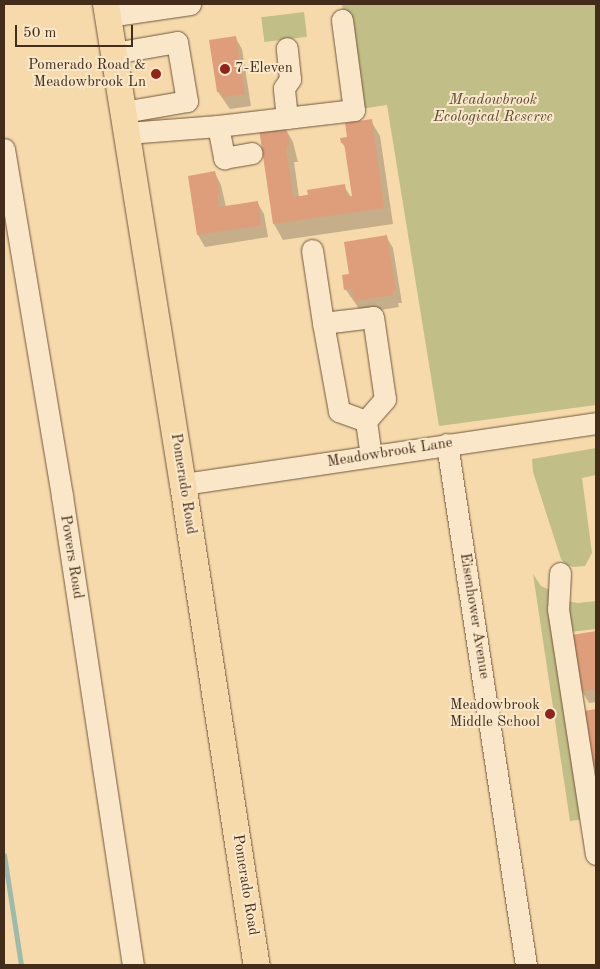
<!DOCTYPE html>
<style>
body{margin:0}
#map{position:relative;width:600px;height:969px;overflow:hidden;background:#f7daac;font-family:"Old Standard TT",serif}
div>[style]{position:absolute}
.green>*{inset:0;background:#c1be87;transform-origin:0 0}
.shadow>*{inset:0;background:#0003}
.stream>*{height:5px;margin:-2.5px;padding:0 2.5px;transform-origin:2.5px;border-radius:2.5px;background:#9dbbab}
.building>*{inset:0;background:#df9e7b}
.roads{filter:drop-shadow(0 0 1px #71583e) drop-shadow(0 0 1px #71583e)}
.minor>*{height:21px;margin:-10.5px;padding:0 10.5px;transform-origin:10.5px;border-radius:10.5px;background:#fae7c9}
.major>*{height:26px;margin:-13px;padding:0 13px;transform-origin:13px;border-radius:13px;background:#f7daac}
.dots>*{width:14px;height:14px;translate:-50% -50%;box-sizing:border-box;border:2px solid #fae7c9;border-radius:50%}
span{translate:-50% -50%;white-space:nowrap;text-align:center;line-height:1.15;-webkit-text-stroke:4px #fae7c9;paint-order:stroke}
.poi-label{font-size:15px;color:#442c1a}
.right{translate:-100% -50%;text-align:right}
.left{translate:0 -50%;text-align:left}
.park-label{font-size:15px;color:#5d4930;font-style:italic}
.street-label{font-size:15px;color:#442c1a}
.frame{position:absolute;inset:0;border:5px solid #442c1a;pointer-events:none}
.scale{position:absolute;left:15px;top:25px;width:118px;height:22px;box-sizing:border-box;border:2px solid #442c1a;border-top:0;padding-left:6px;font-size:15px;line-height:18px;white-space:nowrap;color:#442c1a;-webkit-text-stroke:4px #fae7c9;paint-order:stroke}
</style>
<div id="map">
<div class="green">
<i style="clip-path:polygon(342px 4px,596px 4px,596px 405px,439px 426px,387px 105px,354px 110px)"></i>
<i style="left:304px;top:12px;width:25px;height:43px;rotate:83deg"></i>
<i style="clip-path:polygon(596px 448px,596px 475px,582px 478px,592px 553px,585px 566px,573px 567px,566px 565px,561px 559px,533px 472px,532px 459px)"></i>
<i style="clip-path:polygon(533px 574px,541px 586px,550px 590px,584px 819px,570px 821px)"></i>
<i style="clip-path:polygon(565px 601px,578px 603px,596px 601px,596px 629px,570px 632px)"></i>
</div>
<div class="shadow">
<i style="clip-path:polygon(235px 37px,242px 49px,251px 106px,230px 109px,218px 92px)"></i>
<i style="clip-path:polygon(371px 121px,380px 136px,393px 224px,283px 240px,274px 224px,284px 126px,293px 142px,298px 162px,294px 162px,299px 197px,344px 186px,354px 202px,347px 150px,342px 143px)"></i>
<i style="clip-path:polygon(215px 173px,221px 185px,226px 207px,257px 202px,264px 214px,268px 237px,205px 247px,198px 235px,189px 177px)"></i>
<i style="clip-path:polygon(386px 236px,393px 248px,402px 303px,398px 303px,399px 307px,362px 313px,346px 290px,351px 275px)"></i>
<i style="clip-path:polygon(596px 633px,596px 702px,589px 703px,582px 691px,573px 636px)"></i>
<i style="clip-path:polygon(596px 710px,596px 771px,594px 766px,585px 712px)"></i>
</div>
<div class="stream">
<i style="left:4px;top:855px;width:111px;rotate:81.2deg"></i>
</div>
<div class="building">
<i style="clip-path:polygon(236px 36px,245px 94px,222px 97px,222px 91px,217px 92px,209px 40px)"></i>
<i style="clip-path:polygon(372px 119px,384px 208px,273px 224px,259px 129px,285px 125px,290px 146px,286px 147px,293px 197px,308px 195px,307px 190px,345px 184px,347px 197px,352px 196px,344px 143px,341px 143px,340px 138px,347px 137px,345px 123px)"></i>
<i style="clip-path:polygon(215px 171px,220px 195px,217px 196px,219px 207px,258px 201px,261px 225px,197px 235px,188px 176px)"></i>
<i style="clip-path:polygon(387px 235px,396px 291px,392px 291px,393px 295px,354px 301px,352px 289px,344px 290px,342px 275px,349px 274px,344px 242px)"></i>
<i style="clip-path:polygon(596px 631px,596px 689px,581px 691px,572px 635px)"></i>
<i style="clip-path:polygon(596px 709px,596px 766px,592px 767px,584px 711px)"></i>
</div>
<div class="roads">
<div class="minor">
<i style="left:108px;top:16px;width:83px;rotate:-8.3deg"></i>
<i style="left:114px;top:53px;width:64px;rotate:-9.9deg"></i>
<i style="left:177px;top:42px;width:60px;rotate:80.4deg"></i>
<i style="left:187px;top:101px;width:65px;rotate:170.2deg"></i>
<i style="left:287px;top:118px;width:30px;rotate:-96deg"></i>
<i style="left:284px;top:88px;width:11px;rotate:-56deg"></i>
<i style="left:290px;top:79px;width:31px;rotate:-96deg"></i>
<i style="left:218px;top:126px;width:137px;rotate:-6.7deg"></i>
<i style="left:354px;top:110px;width:91px;rotate:-97.6deg"></i>
<i style="left:127px;top:133px;width:91px;rotate:-4.4deg"></i>
<i style="left:218px;top:126px;width:33px;rotate:79deg"></i>
<i style="left:224px;top:158px;width:28px;rotate:-10deg"></i>
<i style="left:4px;top:149px;width:352px;rotate:80.5deg"></i>
<i style="left:62px;top:496px;width:474px;rotate:81.4deg"></i>
<i style="left:312px;top:250px;width:74px;rotate:81.4deg"></i>
<i style="left:366px;top:421px;width:29px;rotate:-160deg"></i>
<i style="left:339px;top:411px;width:89px;rotate:-100.3deg"></i>
<i style="left:323px;top:323px;width:50px;rotate:-6.8deg"></i>
<i style="left:373px;top:317px;width:83px;rotate:81.7deg"></i>
<i style="left:385px;top:399px;width:29px;rotate:131deg"></i>
<i style="left:366px;top:421px;width:35px;rotate:82deg"></i>
<i style="left:447px;top:444px;width:527px;rotate:81.38deg"></i>
<i style="left:183px;top:484px;width:417px;rotate:-8.4deg"></i>
<i style="left:560px;top:573px;width:36px;rotate:93deg"></i>
<i style="left:558px;top:609px;width:248px;rotate:81.2deg"></i>
</div>
<div class="major">
<i style="left:106px;top:4px;width:486px;rotate:80.9deg"></i>
<i style="left:183px;top:484px;width:487px;rotate:81.3deg"></i>
</div>
</div>
<div class="dots">
<i style="left:225px;top:69px;background:#8f2418"></i>
<i style="left:156px;top:74px;background:#8f2418"></i>
<i style="left:550px;top:714px;background:#8f2418"></i>
</div>
<div class="poi-label">
<span class="right" style="left:146px;top:74px">Pomerado Road &amp;<br>Meadowbrook Ln</span>
<span class="left" style="left:235px;top:69px">7-Eleven</span>
<span class="right" style="left:540px;top:714px">Meadowbrook<br>Middle School</span>
</div>
<div class="park-label">
<span style="left:493px;top:109px">Meadowbrook<br>Ecological Reserve</span>
</div>
<div class="street-label">
<span style="left:390px;top:453px;rotate:-9deg">Meadowbrook Lane</span>
<span style="left:183px;top:484px;rotate:81deg">Pomerado Road</span>
<span style="left:71px;top:557px;rotate:81deg">Powers Road</span>
<span style="left:474px;top:616px;rotate:81deg">Eisenhower Avenue</span>
<span style="left:245px;top:885px;rotate:81deg">Pomerado Road</span>
</div>
<div class="frame"></div>
<div class="scale">50 m</div>
</div>
